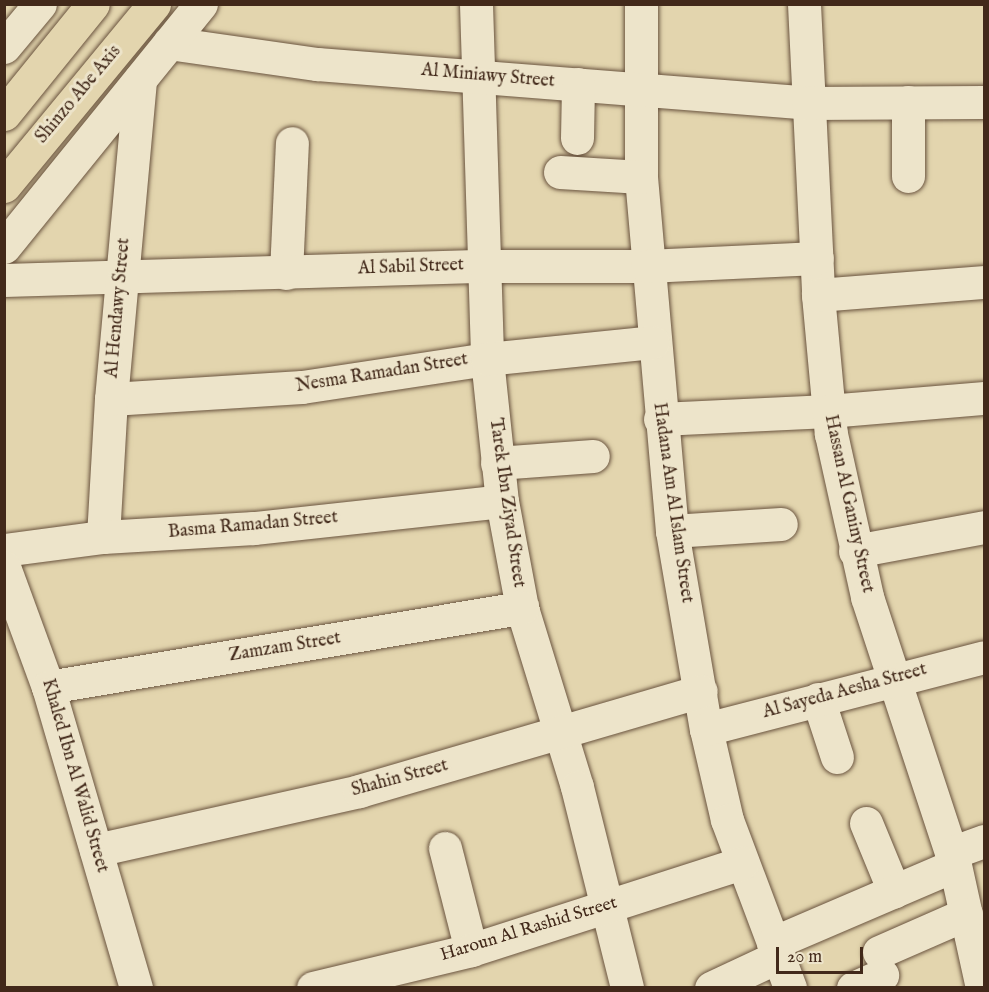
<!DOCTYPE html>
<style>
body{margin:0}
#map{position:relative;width:989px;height:992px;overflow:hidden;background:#e3d5ae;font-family:"IM FELL English",serif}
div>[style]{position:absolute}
.roads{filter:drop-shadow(0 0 2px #6a543f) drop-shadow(0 0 2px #6a543f)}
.minor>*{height:33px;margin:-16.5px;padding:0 16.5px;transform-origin:16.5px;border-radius:16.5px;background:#ede4ca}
.major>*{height:33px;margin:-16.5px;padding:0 16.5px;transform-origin:16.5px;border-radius:16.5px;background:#e3d5ae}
span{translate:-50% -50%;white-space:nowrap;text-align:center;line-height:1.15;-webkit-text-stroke:6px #ede4ca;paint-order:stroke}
.street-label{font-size:18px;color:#42291a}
.frame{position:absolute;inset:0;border:6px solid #42291a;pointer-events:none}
.scale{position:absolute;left:776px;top:947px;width:87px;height:27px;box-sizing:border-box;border:3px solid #42291a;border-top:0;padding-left:8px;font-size:18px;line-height:21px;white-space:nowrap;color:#42291a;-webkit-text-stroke:4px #ede4ca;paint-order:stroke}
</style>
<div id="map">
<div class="roads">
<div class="minor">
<i style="left:476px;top:4px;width:355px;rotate:88.2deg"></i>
<i style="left:487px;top:359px;width:143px;rotate:84deg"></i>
<i style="left:502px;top:501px;width:109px;rotate:79.4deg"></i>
<i style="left:522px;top:608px;width:187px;rotate:72.9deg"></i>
<i style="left:577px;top:787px;width:207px;rotate:76deg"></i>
<i style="left:641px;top:4px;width:173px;rotate:90deg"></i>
<i style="left:641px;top:177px;width:355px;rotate:85deg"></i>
<i style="left:672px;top:531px;width:201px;rotate:80.3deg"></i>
<i style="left:706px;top:729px;width:93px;rotate:77deg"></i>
<i style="left:727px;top:820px;width:179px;rotate:69.4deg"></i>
<i style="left:804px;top:4px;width:291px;rotate:87.2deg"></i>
<i style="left:818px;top:295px;width:140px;rotate:84.7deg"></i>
<i style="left:831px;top:434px;width:167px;rotate:77.5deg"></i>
<i style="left:867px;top:597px;width:282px;rotate:71.8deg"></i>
<i style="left:955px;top:865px;width:126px;rotate:77.6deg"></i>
<i style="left:169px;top:43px;width:149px;rotate:8.1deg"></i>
<i style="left:317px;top:64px;width:493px;rotate:4.5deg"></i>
<i style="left:808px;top:103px;width:176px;rotate:-0.3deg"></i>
<i style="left:4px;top:47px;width:56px;rotate:-50.1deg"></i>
<i style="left:908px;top:102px;width:74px;rotate:90deg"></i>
<i style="left:577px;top:138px;width:54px;rotate:-88.9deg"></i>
<i style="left:560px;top:172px;width:81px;rotate:3.5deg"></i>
<i style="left:4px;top:247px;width:313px;rotate:-51deg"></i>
<i style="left:286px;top:273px;width:130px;rotate:-87.4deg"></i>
<i style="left:4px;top:280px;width:481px;rotate:-1.7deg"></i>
<i style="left:485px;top:266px;width:162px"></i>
<i style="left:647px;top:266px;width:170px;rotate:-2.7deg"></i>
<i style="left:818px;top:295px;width:167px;rotate:-4.5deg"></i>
<i style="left:111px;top:399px;width:191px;rotate:-3.6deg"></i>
<i style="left:302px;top:387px;width:187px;rotate:-8.6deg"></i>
<i style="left:487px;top:359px;width:167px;rotate:-5.8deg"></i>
<i style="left:660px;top:419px;width:168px;rotate:-2.7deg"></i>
<i style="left:828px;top:411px;width:157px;rotate:-4.8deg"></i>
<i style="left:497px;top:463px;width:96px;rotate:-4.2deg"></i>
<i style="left:672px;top:531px;width:109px;rotate:-3.7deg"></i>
<i style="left:103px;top:537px;width:138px;rotate:-86.7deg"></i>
<i style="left:111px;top:399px;width:321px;rotate:-84.8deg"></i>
<i style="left:4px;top:550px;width:100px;rotate:-7.5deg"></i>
<i style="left:103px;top:537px;width:151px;rotate:-3.4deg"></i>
<i style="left:254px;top:528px;width:249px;rotate:-6.2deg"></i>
<i style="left:855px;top:551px;width:131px;rotate:-10.5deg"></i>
<i style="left:4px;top:567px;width:128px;rotate:69.9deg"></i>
<i style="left:48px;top:687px;width:314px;rotate:73.7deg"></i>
<i style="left:48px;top:687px;width:481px;rotate:-9.5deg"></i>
<i style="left:818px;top:699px;width:61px;rotate:71.9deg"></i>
<i style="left:706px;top:729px;width:287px;rotate:-14.5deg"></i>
<i style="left:866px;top:823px;width:74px;rotate:67.6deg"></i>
<i style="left:445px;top:848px;width:105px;rotate:75.7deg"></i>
<i style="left:96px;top:850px;width:270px;rotate:-12.6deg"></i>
<i style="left:359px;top:791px;width:356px;rotate:-16.3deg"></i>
<i style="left:951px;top:853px;width:35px;rotate:-20deg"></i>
<i style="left:773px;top:943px;width:198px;rotate:-23.2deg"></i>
<i style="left:879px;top:952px;width:95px;rotate:-23.6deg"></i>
<i style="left:313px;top:988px;width:163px;rotate:-13.5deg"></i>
<i style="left:471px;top:950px;width:285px;rotate:-17.8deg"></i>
<i style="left:711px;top:988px;width:75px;rotate:-25.2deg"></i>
<i style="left:853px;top:988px;width:32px;rotate:-24deg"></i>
</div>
<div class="major">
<i style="left:4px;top:114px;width:141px;rotate:-51deg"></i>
<i style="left:4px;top:186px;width:236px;rotate:-50.5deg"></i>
</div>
</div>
<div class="street-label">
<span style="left:488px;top:77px;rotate:5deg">Al Miniawy Street</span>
<span style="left:79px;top:95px;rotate:-50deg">Shinzo Abe Axis</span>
<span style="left:411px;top:268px;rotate:-2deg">Al Sabil Street</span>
<span style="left:119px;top:308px;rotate:-85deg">Al Hendawy Street</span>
<span style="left:382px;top:374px;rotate:-9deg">Nesma Ramadan Street</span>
<span style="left:506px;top:503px;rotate:82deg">Tarek Ibn Ziyad Street</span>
<span style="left:672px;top:503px;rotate:82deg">Hadana Am Al Islam Street</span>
<span style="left:848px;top:504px;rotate:78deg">Hassan Al Ganiny Street</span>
<span style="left:253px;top:526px;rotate:-5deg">Basma Ramadan Street</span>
<span style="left:285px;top:648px;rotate:-9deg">Zamzam Street</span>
<span style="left:845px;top:692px;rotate:-15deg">Al Sayeda Aesha Street</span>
<span style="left:74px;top:776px;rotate:74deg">Khaled Ibn Al Walid Street</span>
<span style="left:400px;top:779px;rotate:-15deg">Shahin Street</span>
<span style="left:529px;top:930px;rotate:-17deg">Haroun Al Rashid Street</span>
</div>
<div class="frame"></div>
<div class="scale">20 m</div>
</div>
